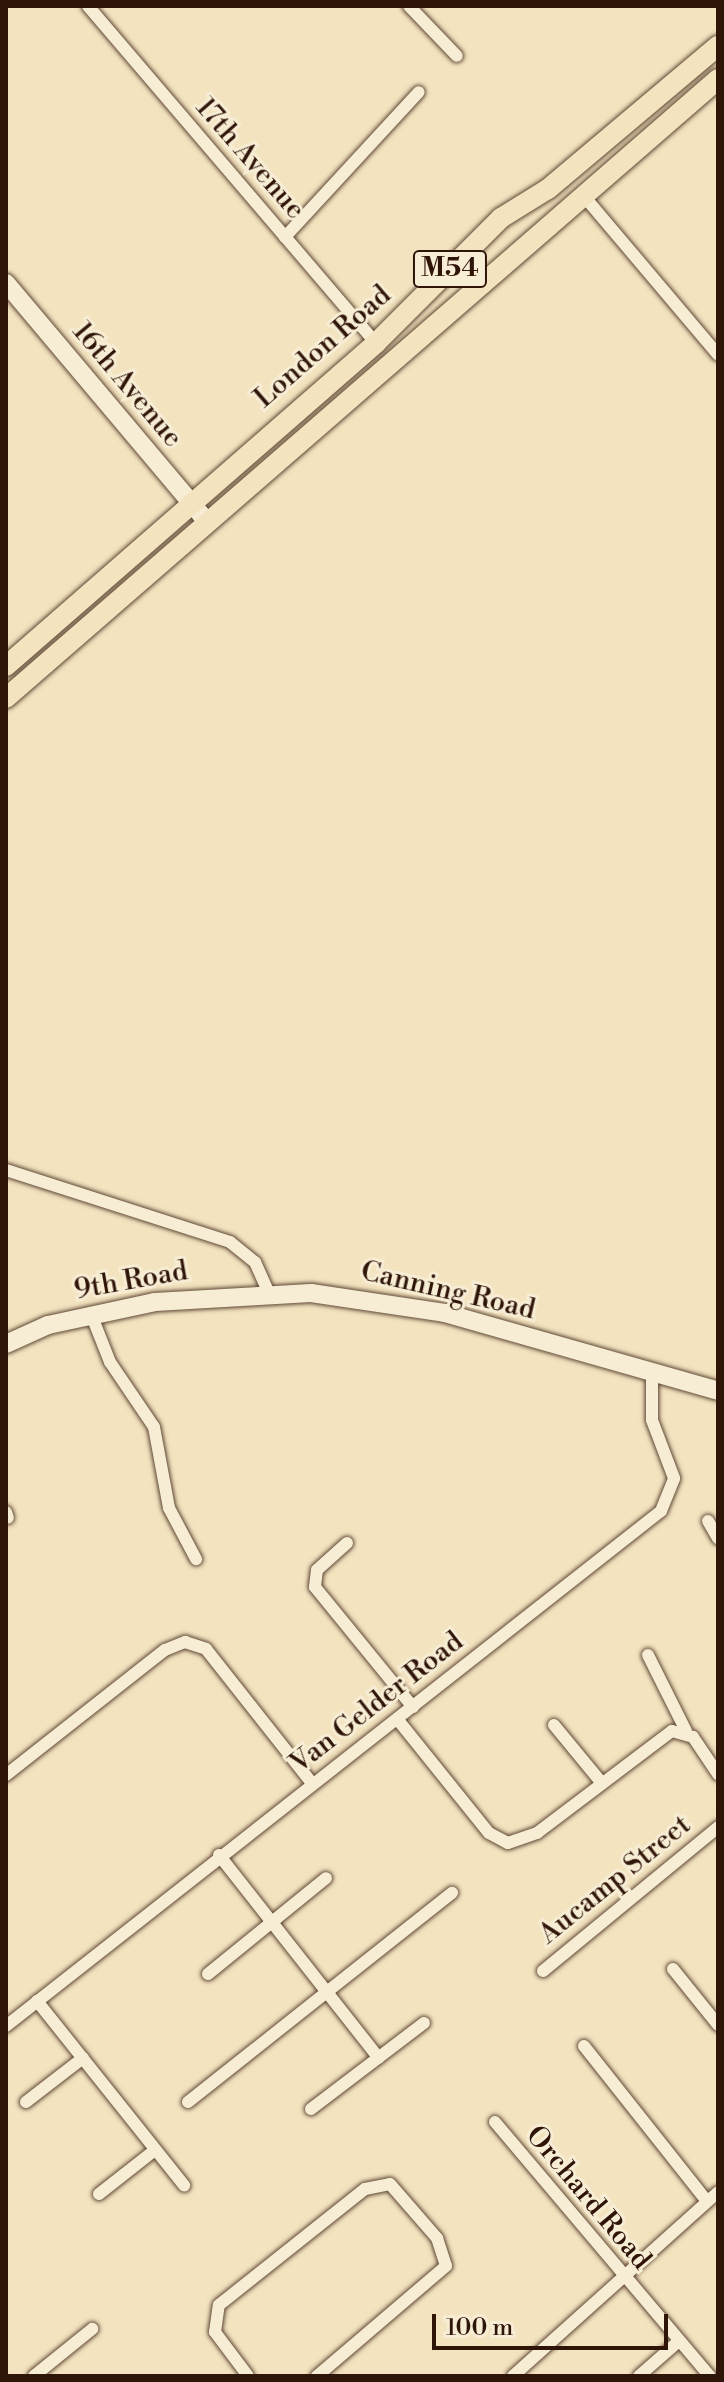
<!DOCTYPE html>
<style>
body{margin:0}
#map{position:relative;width:724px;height:2382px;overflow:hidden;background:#f3e3bf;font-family:"Libre Bodoni",serif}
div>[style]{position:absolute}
.roads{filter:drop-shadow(0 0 2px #604836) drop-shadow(0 0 2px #604836)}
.street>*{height:12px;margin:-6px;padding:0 6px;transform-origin:6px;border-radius:6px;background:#f7edd5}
.secondary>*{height:18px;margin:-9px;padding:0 9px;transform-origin:9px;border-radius:9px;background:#f7edd5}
.primary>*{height:20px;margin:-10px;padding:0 10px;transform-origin:10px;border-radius:10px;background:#f3e3bf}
span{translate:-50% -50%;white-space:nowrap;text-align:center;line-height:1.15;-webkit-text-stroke:6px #f7edd5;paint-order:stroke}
.shield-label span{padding:2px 6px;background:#f7edd5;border:2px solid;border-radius:6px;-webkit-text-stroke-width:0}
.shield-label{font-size:26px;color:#2f1408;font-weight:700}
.street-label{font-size:28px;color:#2f1408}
.frame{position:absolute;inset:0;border:8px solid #2f1408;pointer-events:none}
.scale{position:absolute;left:432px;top:2314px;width:236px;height:36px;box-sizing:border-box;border:4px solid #2f1408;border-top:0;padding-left:10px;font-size:24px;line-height:28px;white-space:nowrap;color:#2f1408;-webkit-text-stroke:6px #f7edd5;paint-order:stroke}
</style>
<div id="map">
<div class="roads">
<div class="street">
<i style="left:88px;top:6px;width:443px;rotate:49.5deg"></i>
<i style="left:409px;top:6px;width:69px;rotate:46.2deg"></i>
<i style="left:583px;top:195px;width:209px;rotate:49.8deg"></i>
<i style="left:285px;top:237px;width:197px;rotate:-47.3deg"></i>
<i style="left:6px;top:1170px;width:235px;rotate:17.8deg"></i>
<i style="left:230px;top:1242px;width:32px;rotate:39deg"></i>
<i style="left:255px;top:1262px;width:34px;rotate:66deg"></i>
<i style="left:91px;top:1314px;width:52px;rotate:68.4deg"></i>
<i style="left:110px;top:1362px;width:78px;rotate:55.9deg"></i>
<i style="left:154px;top:1427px;width:82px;rotate:79.5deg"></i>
<i style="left:169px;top:1508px;width:58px;rotate:62.1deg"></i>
<i style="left:6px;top:1512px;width:6px;rotate:72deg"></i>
<i style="left:708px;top:1521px;width:20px;rotate:60deg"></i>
<i style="left:347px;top:1543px;width:40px;rotate:138deg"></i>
<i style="left:317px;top:1570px;width:17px;rotate:97deg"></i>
<i style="left:315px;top:1587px;width:155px;rotate:50.8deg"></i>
<i style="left:648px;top:1655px;width:85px;rotate:63.4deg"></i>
<i style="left:398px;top:1720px;width:145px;rotate:51.2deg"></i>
<i style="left:489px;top:1833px;width:21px;rotate:28deg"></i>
<i style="left:508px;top:1843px;width:31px;rotate:-19deg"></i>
<i style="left:537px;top:1833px;width:169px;rotate:-37.1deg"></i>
<i style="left:672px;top:1731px;width:22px;rotate:16deg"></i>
<i style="left:693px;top:1737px;width:45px;rotate:56deg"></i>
<i style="left:554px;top:1725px;width:74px;rotate:50.5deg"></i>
<i style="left:6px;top:1775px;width:202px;rotate:-38.2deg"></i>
<i style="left:165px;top:1650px;width:22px;rotate:-22deg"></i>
<i style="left:185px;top:1642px;width:22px;rotate:18deg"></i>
<i style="left:206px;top:1649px;width:171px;rotate:51.7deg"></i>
<i style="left:219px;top:1855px;width:258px;rotate:51.8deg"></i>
<i style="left:673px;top:1969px;width:72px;rotate:51.2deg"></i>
<i style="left:543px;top:1971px;width:227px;rotate:-39.4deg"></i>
<i style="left:208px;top:1974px;width:152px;rotate:-39.1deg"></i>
<i style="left:37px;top:2001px;width:236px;rotate:51.4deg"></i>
<i style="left:6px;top:2026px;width:833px;rotate:-38.18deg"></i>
<i style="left:661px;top:1511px;width:35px;rotate:-68deg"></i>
<i style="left:674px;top:1478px;width:62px;rotate:-110.8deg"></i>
<i style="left:652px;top:1420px;width:48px;rotate:-90deg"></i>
<i style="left:584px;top:2046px;width:198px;rotate:51.6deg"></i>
<i style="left:26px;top:2102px;width:72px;rotate:-37.7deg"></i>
<i style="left:188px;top:2102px;width:337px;rotate:-38.4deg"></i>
<i style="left:311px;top:2109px;width:142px;rotate:-37.3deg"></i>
<i style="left:495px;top:2122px;width:333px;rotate:49.8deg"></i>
<i style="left:99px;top:2194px;width:71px;rotate:-38.2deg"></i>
<i style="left:34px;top:2376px;width:75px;rotate:-39deg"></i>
<i style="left:248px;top:2376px;width:55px;rotate:-126.9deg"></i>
<i style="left:215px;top:2332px;width:27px;rotate:-82deg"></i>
<i style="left:219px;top:2305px;width:186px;rotate:-38.5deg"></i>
<i style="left:365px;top:2189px;width:25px;rotate:-11deg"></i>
<i style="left:390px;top:2184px;width:72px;rotate:49deg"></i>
<i style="left:437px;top:2238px;width:29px;rotate:72deg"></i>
<i style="left:446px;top:2266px;width:170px;rotate:139.5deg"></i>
<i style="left:513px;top:2376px;width:275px;rotate:-41.9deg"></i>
<i style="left:639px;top:2376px;width:53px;rotate:-41.2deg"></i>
</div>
<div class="secondary">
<i style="left:6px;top:283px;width:312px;rotate:49.9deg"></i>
<i style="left:6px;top:1344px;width:46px;rotate:-24.3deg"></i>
<i style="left:48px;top:1325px;width:109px;rotate:-12.1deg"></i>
<i style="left:155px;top:1302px;width:156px;rotate:-3.3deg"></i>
<i style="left:311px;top:1293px;width:135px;rotate:8.5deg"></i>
<i style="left:445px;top:1313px;width:284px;rotate:15.9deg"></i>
</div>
<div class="primary">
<i style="left:6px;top:666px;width:491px;rotate:-41.1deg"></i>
<i style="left:376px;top:343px;width:177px;rotate:-45deg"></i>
<i style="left:501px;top:218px;width:55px;rotate:-31.7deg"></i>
<i style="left:548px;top:189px;width:222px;rotate:-40.1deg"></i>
<i style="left:6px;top:698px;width:943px;rotate:-41deg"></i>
</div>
</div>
<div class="shield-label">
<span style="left:450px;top:269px">M54</span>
</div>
<div class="street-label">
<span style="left:250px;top:159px;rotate:49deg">17th Avenue</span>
<span style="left:323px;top:347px;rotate:-41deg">London Road</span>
<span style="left:127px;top:385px;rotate:50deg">16th Avenue</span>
<span style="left:131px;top:1281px;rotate:-10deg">9th Road</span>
<span style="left:448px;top:1291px;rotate:13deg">Canning Road</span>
<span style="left:377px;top:1703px;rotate:-38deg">Van Gelder Road</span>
<span style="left:615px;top:1880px;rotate:-39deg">Aucamp Street</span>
<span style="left:588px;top:2198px;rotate:50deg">Orchard Road</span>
</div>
<div class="frame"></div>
<div class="scale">100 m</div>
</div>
